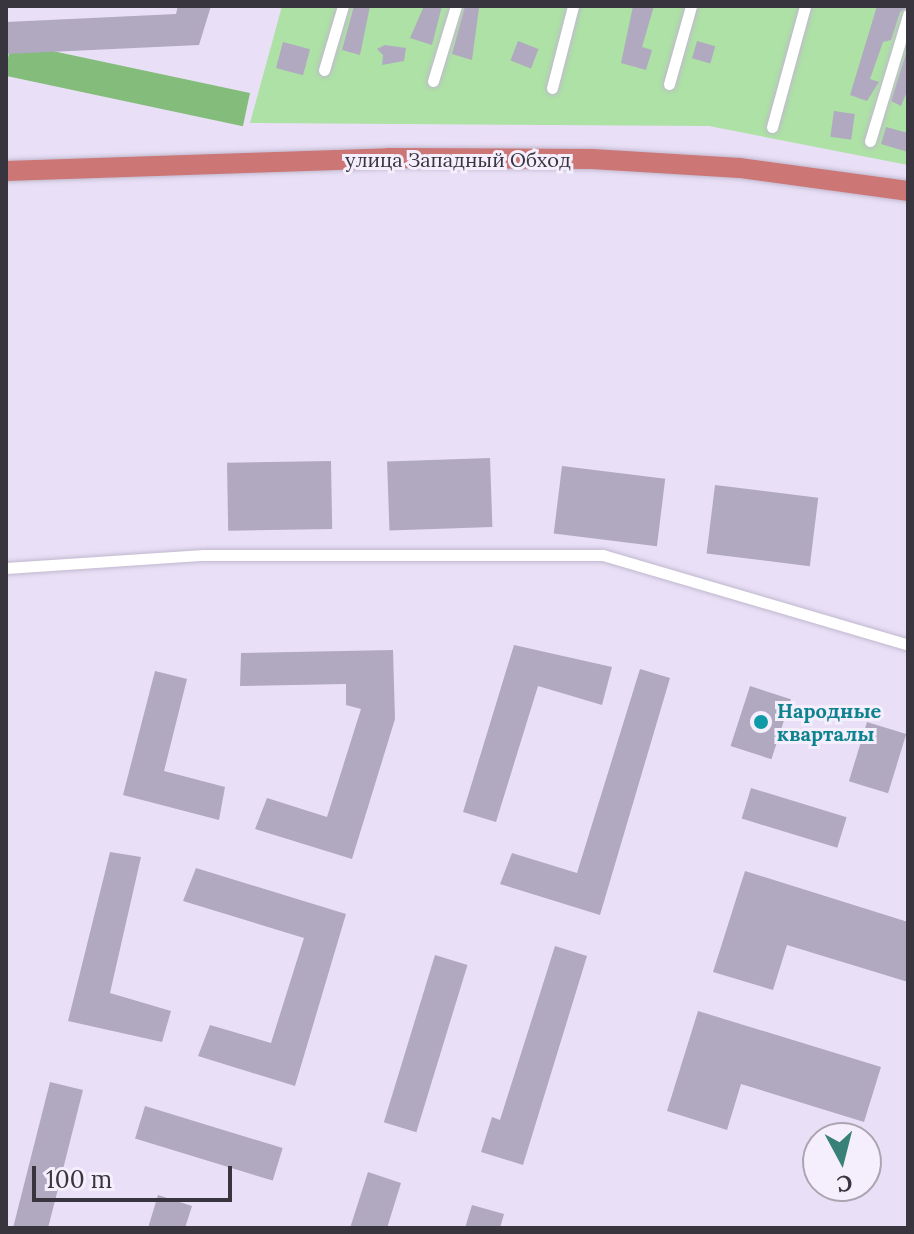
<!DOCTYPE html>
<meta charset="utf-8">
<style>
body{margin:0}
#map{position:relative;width:914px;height:1234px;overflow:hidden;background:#e9e0f7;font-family:Lora,serif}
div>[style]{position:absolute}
.green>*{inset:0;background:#ade1a5}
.forest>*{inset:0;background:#84bc7b;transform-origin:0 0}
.building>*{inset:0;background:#b1a9c0;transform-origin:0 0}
.roads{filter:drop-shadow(0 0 2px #c1b8ce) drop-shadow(0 0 2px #c1b8ce)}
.street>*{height:11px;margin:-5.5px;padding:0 5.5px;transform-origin:5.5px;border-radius:5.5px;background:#fff}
.highway>*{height:20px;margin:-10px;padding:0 10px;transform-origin:10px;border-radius:10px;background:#cc7675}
.dots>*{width:22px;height:22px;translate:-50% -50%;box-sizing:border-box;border:4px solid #f5effd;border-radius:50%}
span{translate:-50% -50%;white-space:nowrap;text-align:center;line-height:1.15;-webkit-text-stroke:6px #f5effd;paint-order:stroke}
.street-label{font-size:20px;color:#39353e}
.culture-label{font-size:20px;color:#0d838f;font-weight:700}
.left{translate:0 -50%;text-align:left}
.frame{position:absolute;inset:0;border:8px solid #39353e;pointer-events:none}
.north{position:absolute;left:802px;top:1122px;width:80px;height:80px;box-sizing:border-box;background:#f5effd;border:2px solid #aaa5b1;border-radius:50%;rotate:173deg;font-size:22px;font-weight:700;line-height:32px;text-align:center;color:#39353e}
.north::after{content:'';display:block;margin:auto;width:28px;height:36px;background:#398079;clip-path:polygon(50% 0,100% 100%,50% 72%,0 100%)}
.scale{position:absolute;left:32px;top:1166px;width:200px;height:36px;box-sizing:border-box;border:4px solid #39353e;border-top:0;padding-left:10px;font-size:24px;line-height:28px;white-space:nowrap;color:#39353e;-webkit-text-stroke:6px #f5effd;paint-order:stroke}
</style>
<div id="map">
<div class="green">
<i style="clip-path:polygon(282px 6px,908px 6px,908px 165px,709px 126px,250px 123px)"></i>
</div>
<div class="forest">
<i style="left:250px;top:93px;width:34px;height:244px;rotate:102deg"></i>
</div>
<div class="building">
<i style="clip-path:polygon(178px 6px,211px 6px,199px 45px,6px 54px,6px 22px,176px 14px)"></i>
<i style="clip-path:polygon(354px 6px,370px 6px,360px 55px,342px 50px)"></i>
<i style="clip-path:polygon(424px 6px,442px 6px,432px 45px,410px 38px)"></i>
<i style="clip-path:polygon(465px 6px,479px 8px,472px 60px,452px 54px)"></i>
<i style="clip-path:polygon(633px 6px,654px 6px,642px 47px,652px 50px,646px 70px,621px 63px)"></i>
<i style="clip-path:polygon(877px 6px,908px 6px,908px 7px,900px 12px,891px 40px,883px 42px,870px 79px,879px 82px,867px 101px,850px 95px)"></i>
<i style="left:518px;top:41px;width:22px;height:21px;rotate:21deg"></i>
<i style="left:697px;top:41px;width:19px;height:18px;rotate:16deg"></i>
<i style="left:283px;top:42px;width:28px;height:27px;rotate:15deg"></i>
<i style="clip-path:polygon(385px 45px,406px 48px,404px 61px,382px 65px,383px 55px,377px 49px)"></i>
<i style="clip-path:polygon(908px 47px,908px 89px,901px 106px,891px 101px)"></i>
<i style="left:834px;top:111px;width:21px;height:26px;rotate:8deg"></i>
<i style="clip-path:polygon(886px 127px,908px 133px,908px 152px,881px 144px)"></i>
<i style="left:490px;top:458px;width:69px;height:103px;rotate:88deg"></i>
<i style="left:331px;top:461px;width:68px;height:104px;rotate:89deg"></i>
<i style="left:562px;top:466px;width:104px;height:68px;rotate:7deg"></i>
<i style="left:715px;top:485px;width:104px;height:69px;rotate:7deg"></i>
<i style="clip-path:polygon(514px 645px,612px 667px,602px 705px,538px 686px,496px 822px,463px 812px)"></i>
<i style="clip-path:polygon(393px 650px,395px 719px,352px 859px,255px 829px,267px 798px,327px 817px,361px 709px,346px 705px,346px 684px,240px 686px,241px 653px)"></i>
<i style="clip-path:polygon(640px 669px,670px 678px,600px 915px,500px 884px,512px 853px,577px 873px)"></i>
<i style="clip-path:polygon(155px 671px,187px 679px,164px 771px,225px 787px,219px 820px,123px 795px)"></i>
<i style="left:750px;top:686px;width:43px;height:63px;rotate:18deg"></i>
<i style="left:867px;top:722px;width:41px;height:62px;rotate:17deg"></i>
<i style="left:751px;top:788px;width:100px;height:32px;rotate:17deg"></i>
<i style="clip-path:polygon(110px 852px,141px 857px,110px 993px,171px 1011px,162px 1042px,68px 1021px)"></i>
<i style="clip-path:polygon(196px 868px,346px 914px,295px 1086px,198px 1056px,210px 1025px,271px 1043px,304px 938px,183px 901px)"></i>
<i style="clip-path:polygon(745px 871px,908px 922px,908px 982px,787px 945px,773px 990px,713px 972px)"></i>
<i style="clip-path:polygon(555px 946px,587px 956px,523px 1165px,481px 1152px,492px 1117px,500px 1120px)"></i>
<i style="left:435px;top:955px;width:34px;height:175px;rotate:17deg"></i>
<i style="clip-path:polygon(698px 1011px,881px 1067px,864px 1122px,741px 1084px,727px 1130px,667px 1111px)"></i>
<i style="clip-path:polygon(50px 1082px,83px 1090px,58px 1189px,48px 1228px,13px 1228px)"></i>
<i style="left:145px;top:1106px;width:144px;height:34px;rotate:17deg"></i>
<i style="clip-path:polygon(368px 1172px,401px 1183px,387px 1228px,350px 1228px)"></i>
<i style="clip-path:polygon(158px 1195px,192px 1206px,185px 1228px,148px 1228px)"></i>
<i style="clip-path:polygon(472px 1205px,504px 1214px,500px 1228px,465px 1228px)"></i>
</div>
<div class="roads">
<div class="street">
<i style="left:324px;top:70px;width:67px;rotate:-73.5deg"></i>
<i style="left:433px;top:81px;width:78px;rotate:-73deg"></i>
<i style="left:669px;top:84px;width:81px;rotate:-74.2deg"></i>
<i style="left:552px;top:88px;width:85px;rotate:-75.6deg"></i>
<i style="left:772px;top:127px;width:125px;rotate:-74.7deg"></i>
<i style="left:870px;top:141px;width:132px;rotate:-73.2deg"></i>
<i style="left:6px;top:568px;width:198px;rotate:-3.8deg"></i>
<i style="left:204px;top:555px;width:399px"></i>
<i style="left:603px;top:555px;width:318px;rotate:16.4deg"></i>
</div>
<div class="highway">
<i style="left:6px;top:171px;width:383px;rotate:-1.9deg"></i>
<i style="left:389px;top:158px;width:203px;rotate:0.3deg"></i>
<i style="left:592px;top:159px;width:148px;rotate:3.5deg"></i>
<i style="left:740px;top:168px;width:170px;rotate:7.8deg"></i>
</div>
</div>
<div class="dots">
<i style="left:761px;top:722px;background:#0f9aa8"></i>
</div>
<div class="street-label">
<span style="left:458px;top:159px">улица Западный Обход</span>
</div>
<div class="culture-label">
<span class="left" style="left:777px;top:722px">Народные<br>кварталы</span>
</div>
<div class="frame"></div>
<div class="north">С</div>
<div class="scale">100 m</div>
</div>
